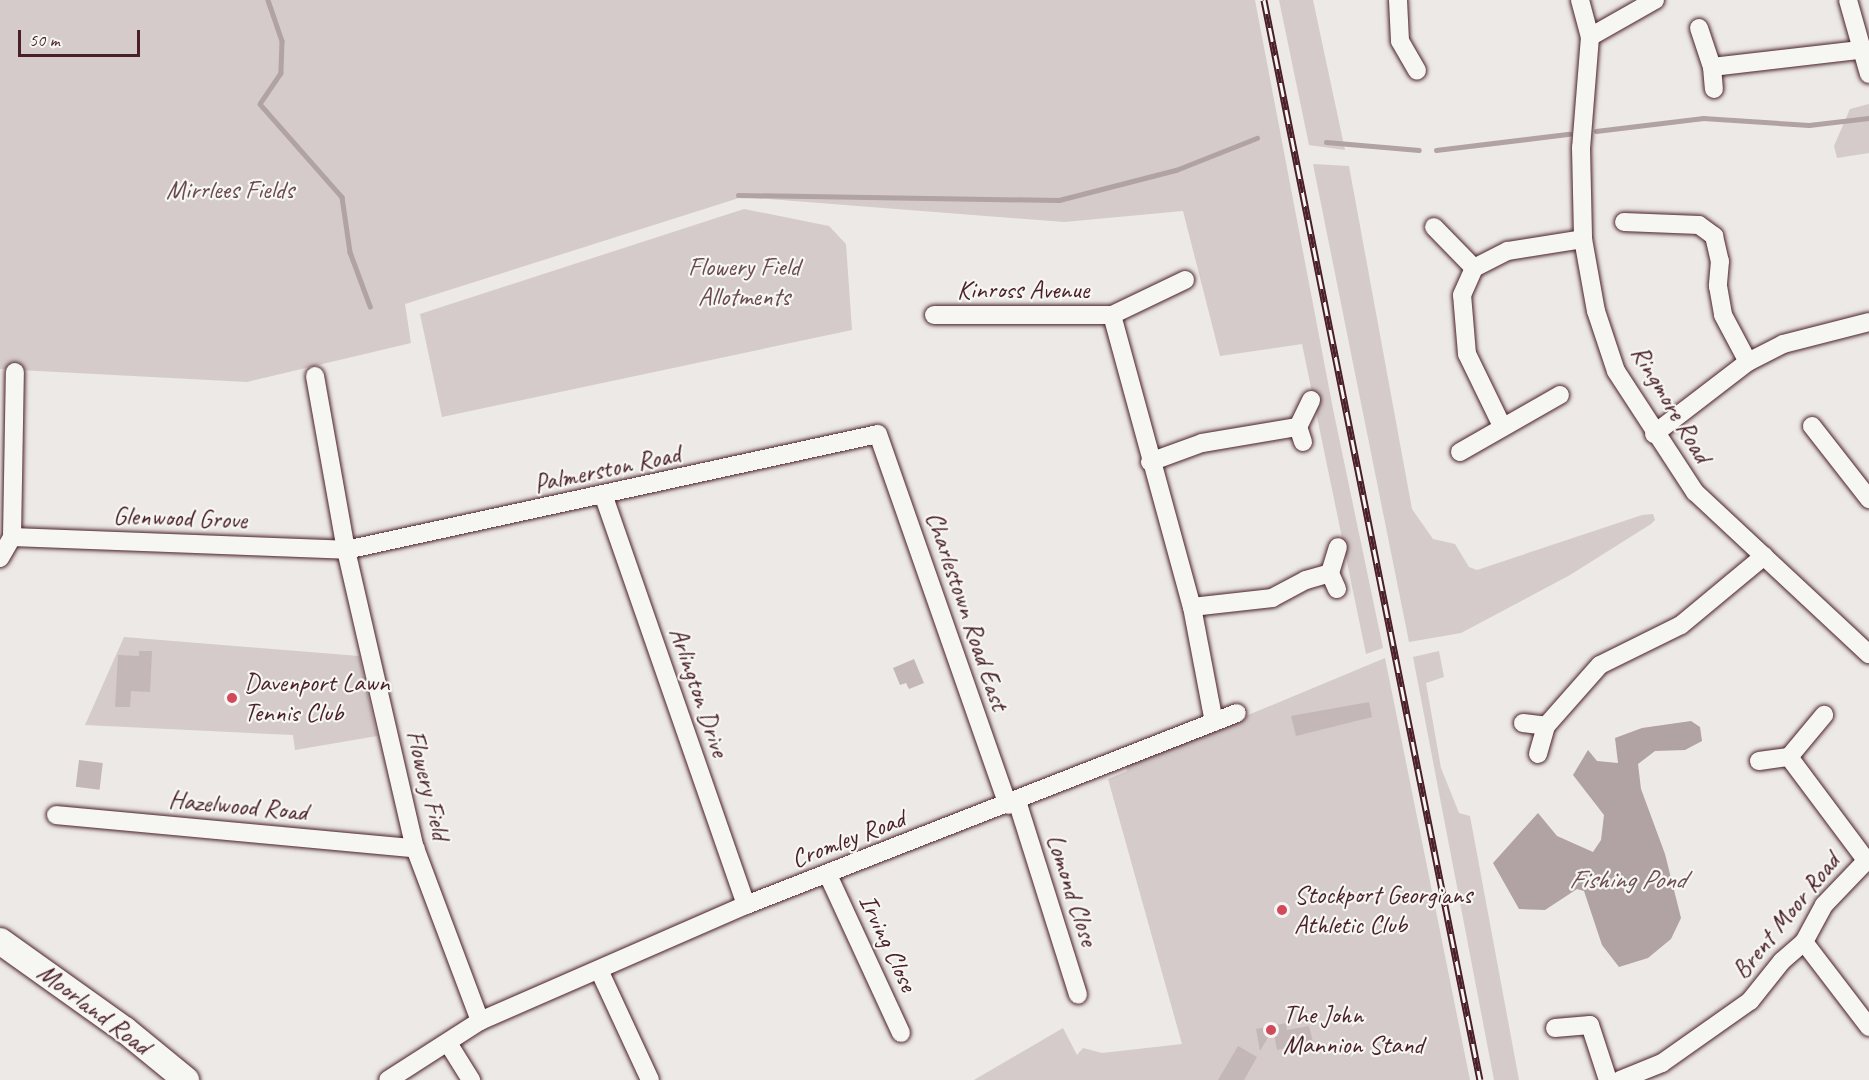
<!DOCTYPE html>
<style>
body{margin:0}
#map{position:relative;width:1869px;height:1080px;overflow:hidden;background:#ece9e6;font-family:Caveat,sans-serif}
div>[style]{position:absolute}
.green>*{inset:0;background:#d4cbca}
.water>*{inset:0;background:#b1a2a3}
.stream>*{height:4.5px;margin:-2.25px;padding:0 2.25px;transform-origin:2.25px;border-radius:2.25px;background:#b1a2a3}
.building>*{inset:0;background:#c4b7b7;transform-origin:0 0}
.roads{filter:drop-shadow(0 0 2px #4a1f2b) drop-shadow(0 0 2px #4a1f2b)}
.street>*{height:18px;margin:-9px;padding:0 9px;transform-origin:9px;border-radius:9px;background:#f6f6f2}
.secondary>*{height:26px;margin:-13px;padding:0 13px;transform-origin:13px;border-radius:13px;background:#f6f6f2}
.rail>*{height:7px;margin-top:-3.5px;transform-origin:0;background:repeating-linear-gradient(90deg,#f6f6f2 0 14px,#4a1f2b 0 28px);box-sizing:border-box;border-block:2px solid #4a1f2b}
.dots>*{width:16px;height:16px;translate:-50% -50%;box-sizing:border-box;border:3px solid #f6f6f2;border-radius:50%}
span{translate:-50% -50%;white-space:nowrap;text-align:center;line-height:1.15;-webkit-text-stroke:4.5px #f6f6f2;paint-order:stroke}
.park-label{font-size:26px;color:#6c4a53}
.street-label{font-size:26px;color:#4a1f2b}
.poi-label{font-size:26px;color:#4a1f2b}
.left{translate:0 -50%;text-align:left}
.water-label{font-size:27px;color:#6e4d55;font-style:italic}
.scale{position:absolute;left:18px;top:30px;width:122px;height:27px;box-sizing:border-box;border:3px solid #4a1f2b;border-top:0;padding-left:8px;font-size:18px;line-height:21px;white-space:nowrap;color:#4a1f2b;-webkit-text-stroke:4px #f6f6f2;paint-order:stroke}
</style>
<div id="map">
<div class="green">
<i style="clip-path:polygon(0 0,1255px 0,1333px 409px,1383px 648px,1366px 654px,1302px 344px,1220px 356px,1183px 211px,1064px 222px,742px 197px,405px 304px,411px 343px,247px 382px,0 369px)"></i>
<i style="clip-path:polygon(1279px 0,1313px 0,1345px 150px,1309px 145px)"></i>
<i style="clip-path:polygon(1869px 104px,1869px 153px,1837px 158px,1834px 146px,1850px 109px)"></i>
<i style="clip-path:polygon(1313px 164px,1349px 166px,1412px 509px,1433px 539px,1455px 544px,1469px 567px,1477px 570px,1642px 515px,1653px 514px,1655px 520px,1651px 524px,1570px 575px,1461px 633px,1409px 642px)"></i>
<i style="clip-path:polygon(744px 209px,829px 226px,846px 244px,852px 330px,442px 417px,420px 314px)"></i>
<i style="clip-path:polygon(124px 637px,359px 656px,377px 736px,295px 750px,293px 735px,85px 725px)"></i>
<i style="clip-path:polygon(1439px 651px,1444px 677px,1426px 683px,1441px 768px,1459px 813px,1470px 816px,1519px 1080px,1494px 1080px,1413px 657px)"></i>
<i style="clip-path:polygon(1385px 658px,1470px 1080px,974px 1080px,1063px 1028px,1077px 1055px,1083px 1048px,1102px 1053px,1182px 1044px,1108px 779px,1127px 771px,1126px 766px)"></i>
</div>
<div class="water">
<i style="clip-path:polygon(1691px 721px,1700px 727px,1702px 741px,1685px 750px,1655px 751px,1638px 764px,1641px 789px,1665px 854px,1681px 918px,1671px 939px,1648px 958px,1619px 967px,1602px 945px,1584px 891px,1577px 889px,1545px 910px,1519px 909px,1493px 863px,1538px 813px,1557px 836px,1593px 852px,1601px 840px,1604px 815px,1573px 775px,1588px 750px,1597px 761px,1618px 763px,1615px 738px,1642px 728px)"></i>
</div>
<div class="stream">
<i style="left:268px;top:0;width:43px;rotate:71.1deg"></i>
<i style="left:282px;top:41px;width:32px;rotate:92deg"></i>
<i style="left:281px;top:73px;width:37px;rotate:124deg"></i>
<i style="left:260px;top:104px;width:124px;rotate:48.6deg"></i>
<i style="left:342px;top:197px;width:56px;rotate:81.7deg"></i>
<i style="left:350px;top:252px;width:58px;rotate:69.7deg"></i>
<i style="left:1596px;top:131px;width:108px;rotate:-6.9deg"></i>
<i style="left:1703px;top:118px;width:106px;rotate:3.8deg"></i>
<i style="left:1809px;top:125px;width:60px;rotate:-6.7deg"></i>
<i style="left:1326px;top:142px;width:93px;rotate:4.9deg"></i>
<i style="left:1436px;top:150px;width:134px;rotate:-6.9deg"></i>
<i style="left:738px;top:195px;width:321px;rotate:0.9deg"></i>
<i style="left:1059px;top:200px;width:121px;rotate:-14.4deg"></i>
<i style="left:1176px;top:170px;width:87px;rotate:-21.6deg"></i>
</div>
<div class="building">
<i style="clip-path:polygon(139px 651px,152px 651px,150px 692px,131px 691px,130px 707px,115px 707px,118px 655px,139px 656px)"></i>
<i style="clip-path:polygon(914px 659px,924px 683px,909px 689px,906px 683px,900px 685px,893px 668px)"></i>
<i style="clip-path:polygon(1369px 702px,1372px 717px,1296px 736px,1291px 716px)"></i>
<i style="left:79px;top:760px;width:24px;height:27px;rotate:7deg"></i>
<i style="clip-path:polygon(1286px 1023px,1287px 1030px,1309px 1026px,1313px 1042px,1277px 1050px,1273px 1029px,1260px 1051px,1256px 1029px)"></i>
<i style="clip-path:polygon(1238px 1046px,1257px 1057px,1244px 1080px,1218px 1080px)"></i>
</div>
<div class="roads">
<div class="street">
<i style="left:1398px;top:0;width:41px;rotate:87.2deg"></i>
<i style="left:1400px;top:41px;width:34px;rotate:60deg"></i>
<i style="left:1580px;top:0;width:38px;rotate:75deg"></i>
<i style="left:1655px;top:0;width:75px;rotate:150.4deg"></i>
<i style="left:1590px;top:37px;width:111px;rotate:94.6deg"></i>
<i style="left:1581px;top:148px;width:91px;rotate:88.7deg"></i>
<i style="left:1583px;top:239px;width:73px;rotate:79.8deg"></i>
<i style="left:1596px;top:311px;width:63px;rotate:71.6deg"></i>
<i style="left:1616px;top:371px;width:145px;rotate:56.9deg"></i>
<i style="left:1695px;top:492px;width:238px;rotate:43deg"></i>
<i style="left:1848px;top:0;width:77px;rotate:74.2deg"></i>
<i style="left:1699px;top:28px;width:41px;rotate:71.6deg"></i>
<i style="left:1712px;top:67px;width:22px;rotate:85deg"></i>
<i style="left:1712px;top:67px;width:149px;rotate:-6.6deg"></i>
<i style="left:1624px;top:222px;width:75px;rotate:2.3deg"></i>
<i style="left:1699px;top:225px;width:19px;rotate:36deg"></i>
<i style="left:1714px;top:236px;width:26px;rotate:77deg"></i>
<i style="left:1720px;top:261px;width:25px;rotate:95deg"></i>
<i style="left:1718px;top:286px;width:29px;rotate:80deg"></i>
<i style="left:1723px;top:315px;width:53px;rotate:62deg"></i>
<i style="left:1434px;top:227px;width:57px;rotate:45.7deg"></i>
<i style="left:934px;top:315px;width:178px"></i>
<i style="left:1112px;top:315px;width:303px;rotate:74.7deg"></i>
<i style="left:1192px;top:607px;width:117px;rotate:79.2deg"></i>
<i style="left:1112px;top:315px;width:81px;rotate:-25.6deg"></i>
<i style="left:315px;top:376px;width:177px;rotate:79.9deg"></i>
<i style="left:346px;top:550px;width:306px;rotate:77deg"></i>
<i style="left:415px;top:848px;width:185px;rotate:69.4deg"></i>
<i style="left:480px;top:1021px;width:109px;rotate:147.3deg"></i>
<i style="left:1502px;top:426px;width:80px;rotate:-115.9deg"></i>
<i style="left:1467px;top:354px;width:59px;rotate:-94.8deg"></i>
<i style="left:1462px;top:295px;width:30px;rotate:-66deg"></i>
<i style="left:1474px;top:268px;width:38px;rotate:-27deg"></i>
<i style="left:1508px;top:251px;width:76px;rotate:-9.1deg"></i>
<i style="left:1812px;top:426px;width:93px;rotate:52deg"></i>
<i style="left:1654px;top:434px;width:118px;rotate:-37.5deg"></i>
<i style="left:1748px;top:362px;width:39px;rotate:-27deg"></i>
<i style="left:1783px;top:344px;width:89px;rotate:-14.3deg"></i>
<i style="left:1303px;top:442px;width:16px;rotate:-108deg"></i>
<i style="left:1298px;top:427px;width:30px;rotate:-64deg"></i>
<i style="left:1460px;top:452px;width:115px;rotate:-29.7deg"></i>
<i style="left:1150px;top:462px;width:55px;rotate:-20.1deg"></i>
<i style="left:1202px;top:443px;width:97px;rotate:-9.5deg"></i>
<i style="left:604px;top:497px;width:432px;rotate:70.8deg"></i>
<i style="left:12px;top:537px;width:334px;rotate:2.2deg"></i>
<i style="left:346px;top:550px;width:544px;rotate:-12.3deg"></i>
<i style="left:878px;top:434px;width:393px;rotate:70.7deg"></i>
<i style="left:0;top:558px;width:24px;rotate:-60deg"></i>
<i style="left:12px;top:537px;width:165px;rotate:-89deg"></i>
<i style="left:1337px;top:589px;width:17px;rotate:-114deg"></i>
<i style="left:1330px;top:573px;width:27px;rotate:-73deg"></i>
<i style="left:1192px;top:607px;width:81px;rotate:-6.4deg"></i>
<i style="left:1272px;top:598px;width:38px;rotate:-28deg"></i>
<i style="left:1306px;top:580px;width:25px;rotate:-16deg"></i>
<i style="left:1523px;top:723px;width:23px;rotate:7deg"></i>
<i style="left:1538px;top:754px;width:29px;rotate:-74deg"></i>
<i style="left:1546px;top:726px;width:81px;rotate:-48.5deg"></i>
<i style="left:1600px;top:665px;width:90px;rotate:-26.3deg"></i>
<i style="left:1681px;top:625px;width:108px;rotate:-39.7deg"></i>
<i style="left:1789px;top:757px;width:129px;rotate:53.2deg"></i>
<i style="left:1759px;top:761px;width:30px;rotate:-8deg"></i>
<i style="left:1789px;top:757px;width:55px;rotate:-50.2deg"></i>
<i style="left:1017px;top:801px;width:203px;rotate:72.5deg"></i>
<i style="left:56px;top:815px;width:361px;rotate:5.3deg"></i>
<i style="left:828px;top:875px;width:174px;rotate:65.2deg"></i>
<i style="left:1804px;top:942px;width:107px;rotate:52.6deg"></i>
<i style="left:599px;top:970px;width:121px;rotate:65.1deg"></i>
<i style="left:480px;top:1021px;width:290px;rotate:-23.6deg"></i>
<i style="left:746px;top:905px;width:527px;rotate:-21.36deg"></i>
<i style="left:1555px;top:1028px;width:35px;rotate:-5deg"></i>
<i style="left:1590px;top:1025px;width:58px;rotate:71.9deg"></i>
<i style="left:448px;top:1043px;width:44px;rotate:58.1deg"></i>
<i style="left:1620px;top:1080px;width:45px;rotate:-22deg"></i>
<i style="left:1662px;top:1063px;width:108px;rotate:-35.2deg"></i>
<i style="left:1750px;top:1001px;width:51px;rotate:-51.3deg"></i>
<i style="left:1782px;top:961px;width:29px;rotate:-41deg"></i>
<i style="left:1804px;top:942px;width:42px;rotate:-61.6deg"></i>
<i style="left:1824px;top:905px;width:65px;rotate:-46.2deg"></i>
</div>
<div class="secondary">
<i style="left:0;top:941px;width:153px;rotate:35.5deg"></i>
<i style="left:125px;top:1030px;width:79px;rotate:39.3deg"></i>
</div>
</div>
<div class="rail">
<i style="left:1264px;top:0;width:1101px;rotate:78.69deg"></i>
</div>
<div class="dots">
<i style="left:232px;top:698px;background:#d1495b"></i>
<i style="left:1282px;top:910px;background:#d1495b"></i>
<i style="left:1271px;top:1030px;background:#d1495b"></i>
</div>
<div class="park-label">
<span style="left:230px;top:190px">Mirrlees Fields</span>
<span style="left:744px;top:282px">Flowery Field<br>Allotments</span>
</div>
<div class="street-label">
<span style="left:1023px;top:290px">Kinross Avenue</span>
<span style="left:1671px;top:404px;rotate:59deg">Ringmore Road</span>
<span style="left:607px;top:469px;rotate:-12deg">Palmerston Road</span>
<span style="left:180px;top:518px;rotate:2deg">Glenwood Grove</span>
<span style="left:967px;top:611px;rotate:71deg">Charlestown Road East</span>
<span style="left:699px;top:692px;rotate:71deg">Arlington Drive</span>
<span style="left:428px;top:785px;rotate:76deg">Flowery Field</span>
<span style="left:238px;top:806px;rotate:5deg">Hazelwood Road</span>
<span style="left:848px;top:839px;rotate:-21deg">Cromley Road</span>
<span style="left:1072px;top:890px;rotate:72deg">Lomond Close</span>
<span style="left:1786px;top:916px;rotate:-51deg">Brent Moor Road</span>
<span style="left:888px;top:943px;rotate:65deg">Irving Close</span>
<span style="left:94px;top:1009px;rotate:37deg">Moorland Road</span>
</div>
<div class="poi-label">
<span class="left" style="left:244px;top:698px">Davenport Lawn<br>Tennis Club</span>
<span class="left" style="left:1294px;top:910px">Stockport Georgians<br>Athletic Club</span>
<span class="left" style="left:1283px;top:1030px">The John<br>Mannion Stand</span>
</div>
<div class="water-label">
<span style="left:1627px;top:880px">Fishing Pond</span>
</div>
<div class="scale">50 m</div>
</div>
